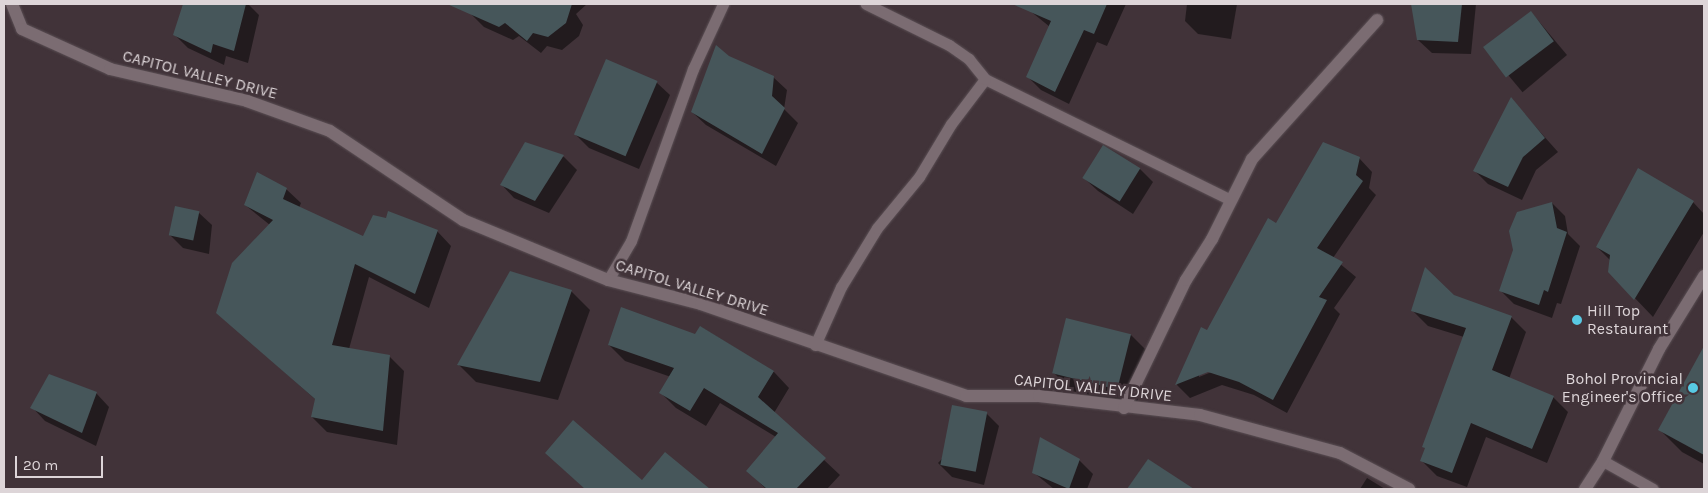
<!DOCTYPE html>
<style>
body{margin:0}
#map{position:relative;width:1708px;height:493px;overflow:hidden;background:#413339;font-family:Karla,sans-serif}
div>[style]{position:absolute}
.shadow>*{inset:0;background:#0007;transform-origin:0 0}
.building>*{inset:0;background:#46565a;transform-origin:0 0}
.roads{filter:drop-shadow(0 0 1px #5a4f54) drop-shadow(0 0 1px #5a4f54)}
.service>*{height:11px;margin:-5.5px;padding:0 5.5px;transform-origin:5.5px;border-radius:5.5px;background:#7b6c72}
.minor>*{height:12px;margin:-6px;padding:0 6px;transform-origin:6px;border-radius:6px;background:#7b6c72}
.tertiary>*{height:12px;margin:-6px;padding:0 6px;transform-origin:6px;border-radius:6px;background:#7b6c72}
.dots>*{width:14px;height:14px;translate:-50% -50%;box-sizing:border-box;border:2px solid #413339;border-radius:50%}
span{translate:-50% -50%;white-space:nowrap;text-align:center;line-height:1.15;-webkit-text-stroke:5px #413339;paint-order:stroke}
.street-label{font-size:16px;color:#ddd5d8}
.poi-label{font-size:16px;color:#ddd5d8}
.left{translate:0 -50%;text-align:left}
.right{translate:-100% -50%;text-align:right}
.frame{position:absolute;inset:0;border:5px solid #ddd5d8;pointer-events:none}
.scale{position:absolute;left:15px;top:456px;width:88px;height:22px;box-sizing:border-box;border:2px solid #ddd5d8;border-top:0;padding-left:6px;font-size:15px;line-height:18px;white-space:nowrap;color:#ddd5d8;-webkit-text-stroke:4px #413339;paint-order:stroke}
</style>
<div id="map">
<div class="shadow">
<i style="clip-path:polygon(185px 4px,248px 4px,259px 15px,248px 63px,226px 56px,224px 65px,188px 48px,174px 34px)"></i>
<i style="clip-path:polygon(474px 4px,587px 4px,576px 14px,583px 25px,579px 36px,562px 50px,547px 46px,541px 53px,519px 36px,513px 40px,484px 27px,471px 14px)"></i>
<i style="clip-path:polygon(1033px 4px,1126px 4px,1107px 46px,1097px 42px,1069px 104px,1041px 90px,1028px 77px,1050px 27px,1029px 10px)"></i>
<i style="clip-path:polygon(1187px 4px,1237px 4px,1231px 39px,1198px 34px,1185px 21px)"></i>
<i style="clip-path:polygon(1430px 4px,1476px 4px,1471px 54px,1432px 53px,1418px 40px)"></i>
<i style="left:1531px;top:12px;width:56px;height:58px;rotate:50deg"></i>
<i style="clip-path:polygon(728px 58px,773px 77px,787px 90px,784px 109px,798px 123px,776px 166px,706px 125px,692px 112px)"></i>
<i style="clip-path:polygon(656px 82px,670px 95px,639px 169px,589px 148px,576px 135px)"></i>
<i style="clip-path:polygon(1511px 99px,1558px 152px,1536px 170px,1522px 200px,1488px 184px,1475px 171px)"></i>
<i style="clip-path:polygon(525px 144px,564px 157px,577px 170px,549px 213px,514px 198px,501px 184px)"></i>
<i style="clip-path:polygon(1103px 147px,1140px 169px,1153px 182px,1133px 214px,1098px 191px,1084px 178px)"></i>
<i style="clip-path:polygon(evenodd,1359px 158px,1372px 172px,1369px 188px,1376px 195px,1333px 258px,1356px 277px,1334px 308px,1340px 314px,1287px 413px,1254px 395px,1222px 385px,1190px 398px,1177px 385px,1201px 329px,1208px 332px,1277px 224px,1359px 158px,1213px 369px,1214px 371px,1199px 377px,1199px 375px,1213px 369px)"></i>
<i style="clip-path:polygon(286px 189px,301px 203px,299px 208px,364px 238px,437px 231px,451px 246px,429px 308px,369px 277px,349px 349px,390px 357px,404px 371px,397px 445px,327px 432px,312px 417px,316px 400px,218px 313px,270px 225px,245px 205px)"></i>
<i style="clip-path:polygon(1693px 202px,1704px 214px,1704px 232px,1653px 317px,1609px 271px,1611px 261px,1597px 247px)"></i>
<i style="clip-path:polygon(1552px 203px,1565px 216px,1568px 234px,1580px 246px,1561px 304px,1557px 303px,1552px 318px,1514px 304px,1501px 291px)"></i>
<i style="clip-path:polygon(198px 212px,212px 225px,209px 254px,183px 248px,170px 235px)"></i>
<i style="clip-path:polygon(571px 291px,590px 310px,558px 400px,476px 382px,458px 364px)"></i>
<i style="clip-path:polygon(1453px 296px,1511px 317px,1526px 332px,1509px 379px,1553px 397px,1568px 412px,1547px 463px,1486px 437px,1467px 487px,1437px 476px,1422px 461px,1464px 337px,1428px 326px,1413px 311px)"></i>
<i style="clip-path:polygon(701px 327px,774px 372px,789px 388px,774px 413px,840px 475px,827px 489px,766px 489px,748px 471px,776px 437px,720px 403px,706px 426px,676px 408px,661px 393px,671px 377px,625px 361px,609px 345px,696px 335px)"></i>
<i style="clip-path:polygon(1131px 335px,1149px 353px,1136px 407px,1072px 391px,1054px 373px)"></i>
<i style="clip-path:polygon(1704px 349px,1704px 464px,1682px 452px,1660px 430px)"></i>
<i style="clip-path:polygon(96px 393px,109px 407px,96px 446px,45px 421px,32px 407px)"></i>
<i style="clip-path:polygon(986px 413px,999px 426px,984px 485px,952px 477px,938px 463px)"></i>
<i style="clip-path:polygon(1079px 460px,1093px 474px,1087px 489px,1054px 489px,1033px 472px)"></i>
<i style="clip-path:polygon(1148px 460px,1187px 489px,1128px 489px)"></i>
<i style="clip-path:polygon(560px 466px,642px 482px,701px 483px,707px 489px,586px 489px)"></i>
<i style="clip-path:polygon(1367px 478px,1385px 489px,1360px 489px)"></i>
</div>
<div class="building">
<i style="clip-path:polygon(183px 4px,246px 4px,234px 51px,213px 44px,211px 53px,173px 35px)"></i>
<i style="clip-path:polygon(447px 4px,572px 4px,566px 23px,548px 37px,533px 33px,527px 41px,505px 23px,499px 27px)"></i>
<i style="clip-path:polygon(1012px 4px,1107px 4px,1094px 34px,1084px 30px,1055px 92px,1026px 77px,1051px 21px)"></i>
<i style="clip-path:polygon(1411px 4px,1462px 4px,1458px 42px,1417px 40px)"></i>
<i style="left:1531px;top:11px;width:38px;height:60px;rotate:53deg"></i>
<i style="clip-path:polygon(716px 45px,729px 56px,774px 76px,772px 96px,785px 108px,762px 154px,691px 112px)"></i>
<i style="left:606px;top:59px;width:56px;height:82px;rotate:23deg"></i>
<i style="clip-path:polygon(1511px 97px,1545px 138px,1523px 157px,1508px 187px,1473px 171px)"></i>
<i style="clip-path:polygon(525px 142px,564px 155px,535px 201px,500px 185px)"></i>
<i style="clip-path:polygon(1323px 142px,1360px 157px,1356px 175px,1363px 181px,1317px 248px,1343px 262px,1319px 297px,1327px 300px,1273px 400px,1239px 382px,1208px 372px,1175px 385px,1201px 327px,1207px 330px,1268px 218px,1276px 223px)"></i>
<i style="left:1103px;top:145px;width:44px;height:39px;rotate:32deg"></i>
<i style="clip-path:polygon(1638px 168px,1694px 201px,1634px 300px,1608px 272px,1610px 255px,1596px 247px)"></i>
<i style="clip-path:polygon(257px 172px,287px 188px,283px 199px,363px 236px,373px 215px,386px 218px,388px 211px,438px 230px,415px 294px,355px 264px,332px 345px,390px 355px,383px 431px,311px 417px,315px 399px,216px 313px,232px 263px,273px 220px,244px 205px)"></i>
<i style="clip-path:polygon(1552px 202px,1557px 228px,1567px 232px,1548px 292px,1544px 290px,1539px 305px,1499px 291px,1513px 250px,1509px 231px,1517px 212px)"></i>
<i style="left:175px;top:206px;width:25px;height:30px;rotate:12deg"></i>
<i style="clip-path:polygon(1425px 267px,1454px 295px,1512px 316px,1492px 370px,1554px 396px,1532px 449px,1471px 423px,1452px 473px,1420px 461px,1425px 448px,1422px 447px,1466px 328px,1411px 311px)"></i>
<i style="clip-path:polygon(510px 271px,572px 290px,540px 382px,457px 365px)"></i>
<i style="clip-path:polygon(621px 307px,695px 334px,700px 326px,774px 371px,758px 397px,826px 458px,796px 489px,767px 489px,746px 471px,778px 433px,704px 388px,690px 411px,659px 393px,674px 368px,608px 345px)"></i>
<i style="left:1066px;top:318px;width:67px;height:57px;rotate:14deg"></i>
<i style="clip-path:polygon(1704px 346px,1704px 455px,1658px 430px)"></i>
<i style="clip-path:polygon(49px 374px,97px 392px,82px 433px,30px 408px)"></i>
<i style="left:952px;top:405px;width:36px;height:61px;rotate:11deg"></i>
<i style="clip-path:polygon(573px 420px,642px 480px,665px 452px,710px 489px,585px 489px,545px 453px)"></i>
<i style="clip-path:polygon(1040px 437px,1080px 459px,1069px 489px,1032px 473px)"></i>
<i style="clip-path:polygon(1148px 459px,1194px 489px,1127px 489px)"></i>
</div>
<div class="roads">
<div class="service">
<i style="left:985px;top:79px;width:274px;rotate:26.2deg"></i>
<i style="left:608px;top:280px;width:45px;rotate:-59.5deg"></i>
<i style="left:631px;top:241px;width:183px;rotate:-70.2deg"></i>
<i style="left:693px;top:69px;width:72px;rotate:-65.2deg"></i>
<i style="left:815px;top:345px;width:64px;rotate:-65.9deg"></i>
<i style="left:841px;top:287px;width:69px;rotate:-58.6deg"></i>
<i style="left:877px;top:228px;width:66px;rotate:-50.5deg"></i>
<i style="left:919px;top:177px;width:62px;rotate:-58.9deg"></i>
<i style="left:951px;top:124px;width:56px;rotate:-52.9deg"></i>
<i style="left:985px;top:79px;width:26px;rotate:-129deg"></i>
<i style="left:969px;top:59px;width:24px;rotate:-145deg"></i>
<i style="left:949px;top:45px;width:93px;rotate:-153.7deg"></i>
<i style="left:1603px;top:461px;width:57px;rotate:29.2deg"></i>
</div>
<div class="minor">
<i style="left:12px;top:4px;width:27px;rotate:68deg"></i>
<i style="left:22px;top:29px;width:97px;rotate:24.4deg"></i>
<i style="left:110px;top:69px;width:141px;rotate:13.1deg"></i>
<i style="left:247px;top:101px;width:88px;rotate:19.9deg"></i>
<i style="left:330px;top:131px;width:160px;rotate:33.8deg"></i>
<i style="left:463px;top:220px;width:157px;rotate:22.5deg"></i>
<i style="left:608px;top:280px;width:96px;rotate:14.5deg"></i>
<i style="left:701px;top:304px;width:281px;rotate:19.1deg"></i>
<i style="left:966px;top:396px;width:73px"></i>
<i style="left:1039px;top:396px;width:162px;rotate:6.7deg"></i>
<i style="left:1200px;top:415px;width:145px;rotate:15.2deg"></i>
<i style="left:1340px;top:453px;width:78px;rotate:27.6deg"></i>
<i style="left:1124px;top:408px;width:142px;rotate:-64.2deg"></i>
<i style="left:1186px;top:280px;width:49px;rotate:-57.6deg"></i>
<i style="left:1212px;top:239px;width:89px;rotate:-63.4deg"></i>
<i style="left:1252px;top:159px;width:187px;rotate:-48deg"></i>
</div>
<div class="tertiary">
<i style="left:1585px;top:489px;width:33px;rotate:-57deg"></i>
<i style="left:1603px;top:461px;width:125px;rotate:-63.4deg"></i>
<i style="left:1659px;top:349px;width:86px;rotate:-58.3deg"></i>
</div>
</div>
<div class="dots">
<i style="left:1577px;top:320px;background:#58c9e3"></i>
<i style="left:1693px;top:388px;background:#58c9e3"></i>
</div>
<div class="street-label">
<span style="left:200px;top:75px;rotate:14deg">CAPITOL VALLEY DRIVE</span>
<span style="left:692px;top:288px;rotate:17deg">CAPITOL VALLEY DRIVE</span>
<span style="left:1093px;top:388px;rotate:6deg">CAPITOL VALLEY DRIVE</span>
</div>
<div class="poi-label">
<span class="left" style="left:1587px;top:320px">Hill Top<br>Restaurant</span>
<span class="right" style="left:1683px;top:388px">Bohol Provincial<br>Engineer's Office</span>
</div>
<div class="frame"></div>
<div class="scale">20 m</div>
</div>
